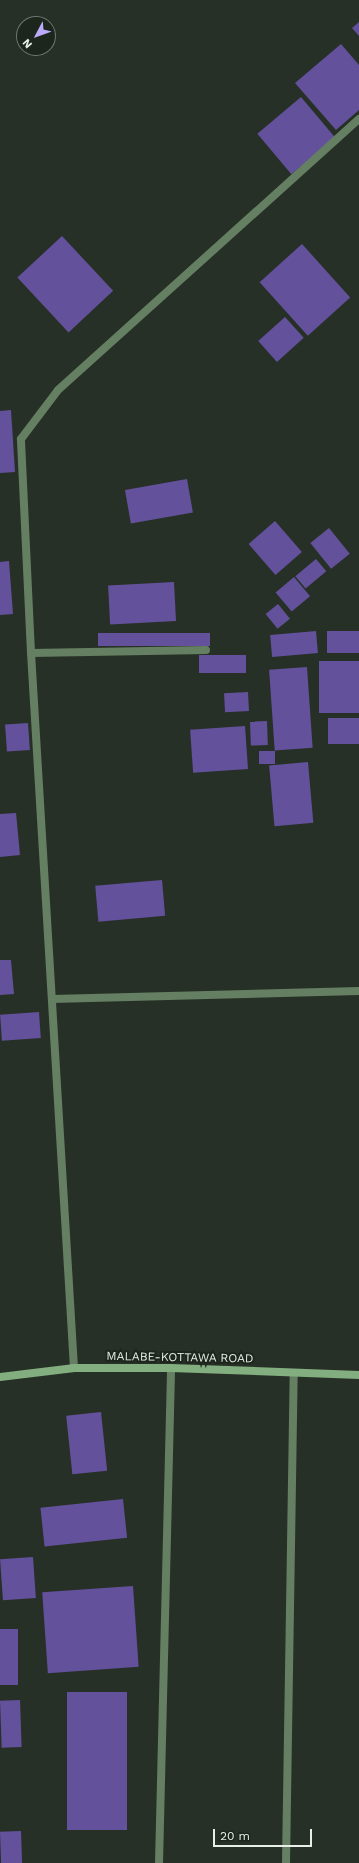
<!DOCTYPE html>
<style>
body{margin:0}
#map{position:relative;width:359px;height:1863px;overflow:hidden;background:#273026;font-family:"Work Sans",sans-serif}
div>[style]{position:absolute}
.building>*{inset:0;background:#63519c;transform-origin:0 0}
.minor>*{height:8px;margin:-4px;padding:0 4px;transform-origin:4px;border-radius:4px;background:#657f62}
.secondary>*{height:8px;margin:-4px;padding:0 4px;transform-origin:4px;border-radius:4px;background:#83ae7f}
span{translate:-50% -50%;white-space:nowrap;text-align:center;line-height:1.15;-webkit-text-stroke:4px #1d261c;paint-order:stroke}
.street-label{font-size:12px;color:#e8efe8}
.north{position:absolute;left:16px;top:16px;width:40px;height:40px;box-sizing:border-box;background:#1d261c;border:1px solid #6e766e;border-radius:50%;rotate:229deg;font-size:11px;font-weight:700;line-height:16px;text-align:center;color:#e8efe8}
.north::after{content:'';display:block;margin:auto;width:14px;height:18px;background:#baaaf7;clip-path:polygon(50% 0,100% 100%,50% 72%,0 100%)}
.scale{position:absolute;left:213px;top:1829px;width:99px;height:18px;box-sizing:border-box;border:2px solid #e8efe8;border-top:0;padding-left:5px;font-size:12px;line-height:14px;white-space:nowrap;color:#e8efe8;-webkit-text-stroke:3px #1d261c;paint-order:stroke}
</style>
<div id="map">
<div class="building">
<i style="clip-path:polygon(359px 22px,359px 36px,352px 28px)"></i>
<i style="clip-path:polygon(341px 44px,359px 65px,359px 110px,336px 130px,295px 83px)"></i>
<i style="left:301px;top:97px;width:53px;height:57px;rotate:50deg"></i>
<i style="left:62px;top:236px;width:75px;height:61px;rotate:47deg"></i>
<i style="left:302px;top:244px;width:72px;height:57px;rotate:48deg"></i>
<i style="left:285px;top:317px;width:28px;height:36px;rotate:48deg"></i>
<i style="clip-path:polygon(11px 410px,15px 472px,0 473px,0 411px)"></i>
<i style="left:187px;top:479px;width:34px;height:63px;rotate:80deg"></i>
<i style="left:275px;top:521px;width:41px;height:35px;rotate:49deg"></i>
<i style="left:329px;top:528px;width:33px;height:24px;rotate:51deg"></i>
<i style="left:316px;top:559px;width:16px;height:27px;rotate:50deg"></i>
<i style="clip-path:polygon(9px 561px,13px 614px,0 615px,0 562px)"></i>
<i style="left:294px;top:577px;width:25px;height:24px;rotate:50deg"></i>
<i style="left:174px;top:582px;width:39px;height:66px;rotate:87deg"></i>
<i style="left:278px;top:604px;width:19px;height:16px;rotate:51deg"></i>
<i style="left:316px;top:631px;width:22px;height:46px;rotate:85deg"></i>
<i style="left:359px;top:631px;width:22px;height:32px;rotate:90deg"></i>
<i style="left:210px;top:633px;width:13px;height:112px;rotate:90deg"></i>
<i style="left:246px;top:655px;width:18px;height:47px;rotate:90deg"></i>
<i style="left:359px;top:661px;width:52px;height:40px;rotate:90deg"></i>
<i style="left:307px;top:667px;width:81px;height:38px;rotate:86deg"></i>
<i style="left:248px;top:692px;width:19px;height:24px;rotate:87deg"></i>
<i style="left:359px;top:718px;width:26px;height:31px;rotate:90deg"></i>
<i style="left:267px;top:721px;width:24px;height:17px;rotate:88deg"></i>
<i style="left:28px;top:723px;width:27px;height:23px;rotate:86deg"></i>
<i style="left:245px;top:726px;width:43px;height:55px;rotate:86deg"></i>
<i style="left:259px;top:751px;width:16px;height:13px"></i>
<i style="left:308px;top:762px;width:61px;height:39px;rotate:85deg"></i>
<i style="clip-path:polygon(16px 813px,20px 855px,0 857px,0 814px)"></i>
<i style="left:162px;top:880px;width:36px;height:67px;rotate:85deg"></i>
<i style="clip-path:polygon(0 960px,11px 960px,14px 994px,0 995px)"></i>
<i style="left:39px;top:1012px;width:26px;height:39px;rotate:86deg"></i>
<i style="left:101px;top:1412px;width:59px;height:35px;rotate:84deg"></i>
<i style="left:123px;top:1499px;width:39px;height:83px;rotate:84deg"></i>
<i style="left:33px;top:1557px;width:41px;height:33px;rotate:86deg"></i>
<i style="left:133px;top:1586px;width:81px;height:91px;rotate:86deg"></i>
<i style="left:0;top:1629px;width:18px;height:56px"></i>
<i style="left:67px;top:1692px;width:60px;height:138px"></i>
<i style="left:20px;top:1700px;width:47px;height:20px;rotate:88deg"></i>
<i style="left:21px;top:1831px;width:32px;height:21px;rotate:88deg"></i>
</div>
<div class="minor">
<i style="left:31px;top:653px;width:175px;rotate:-1deg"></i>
<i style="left:52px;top:999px;width:307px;rotate:-1.5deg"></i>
<i style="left:74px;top:1368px;width:716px;rotate:-93.44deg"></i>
<i style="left:31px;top:653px;width:214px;rotate:-92.7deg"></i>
<i style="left:21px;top:439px;width:61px;rotate:-52.9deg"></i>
<i style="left:58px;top:390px;width:405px;rotate:-42deg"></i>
<i style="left:159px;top:1863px;width:495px;rotate:-88.6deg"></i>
<i style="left:286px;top:1863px;width:490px;rotate:-89.1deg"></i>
</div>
<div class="secondary">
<i style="left:0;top:1377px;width:75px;rotate:-6.9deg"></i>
<i style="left:74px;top:1368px;width:97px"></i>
<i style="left:171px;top:1368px;width:188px;rotate:2.1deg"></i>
</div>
<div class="street-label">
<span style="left:180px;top:1358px;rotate:1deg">MALABE-KOTTAWA ROAD</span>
</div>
<div class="north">N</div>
<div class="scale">20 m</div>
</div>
